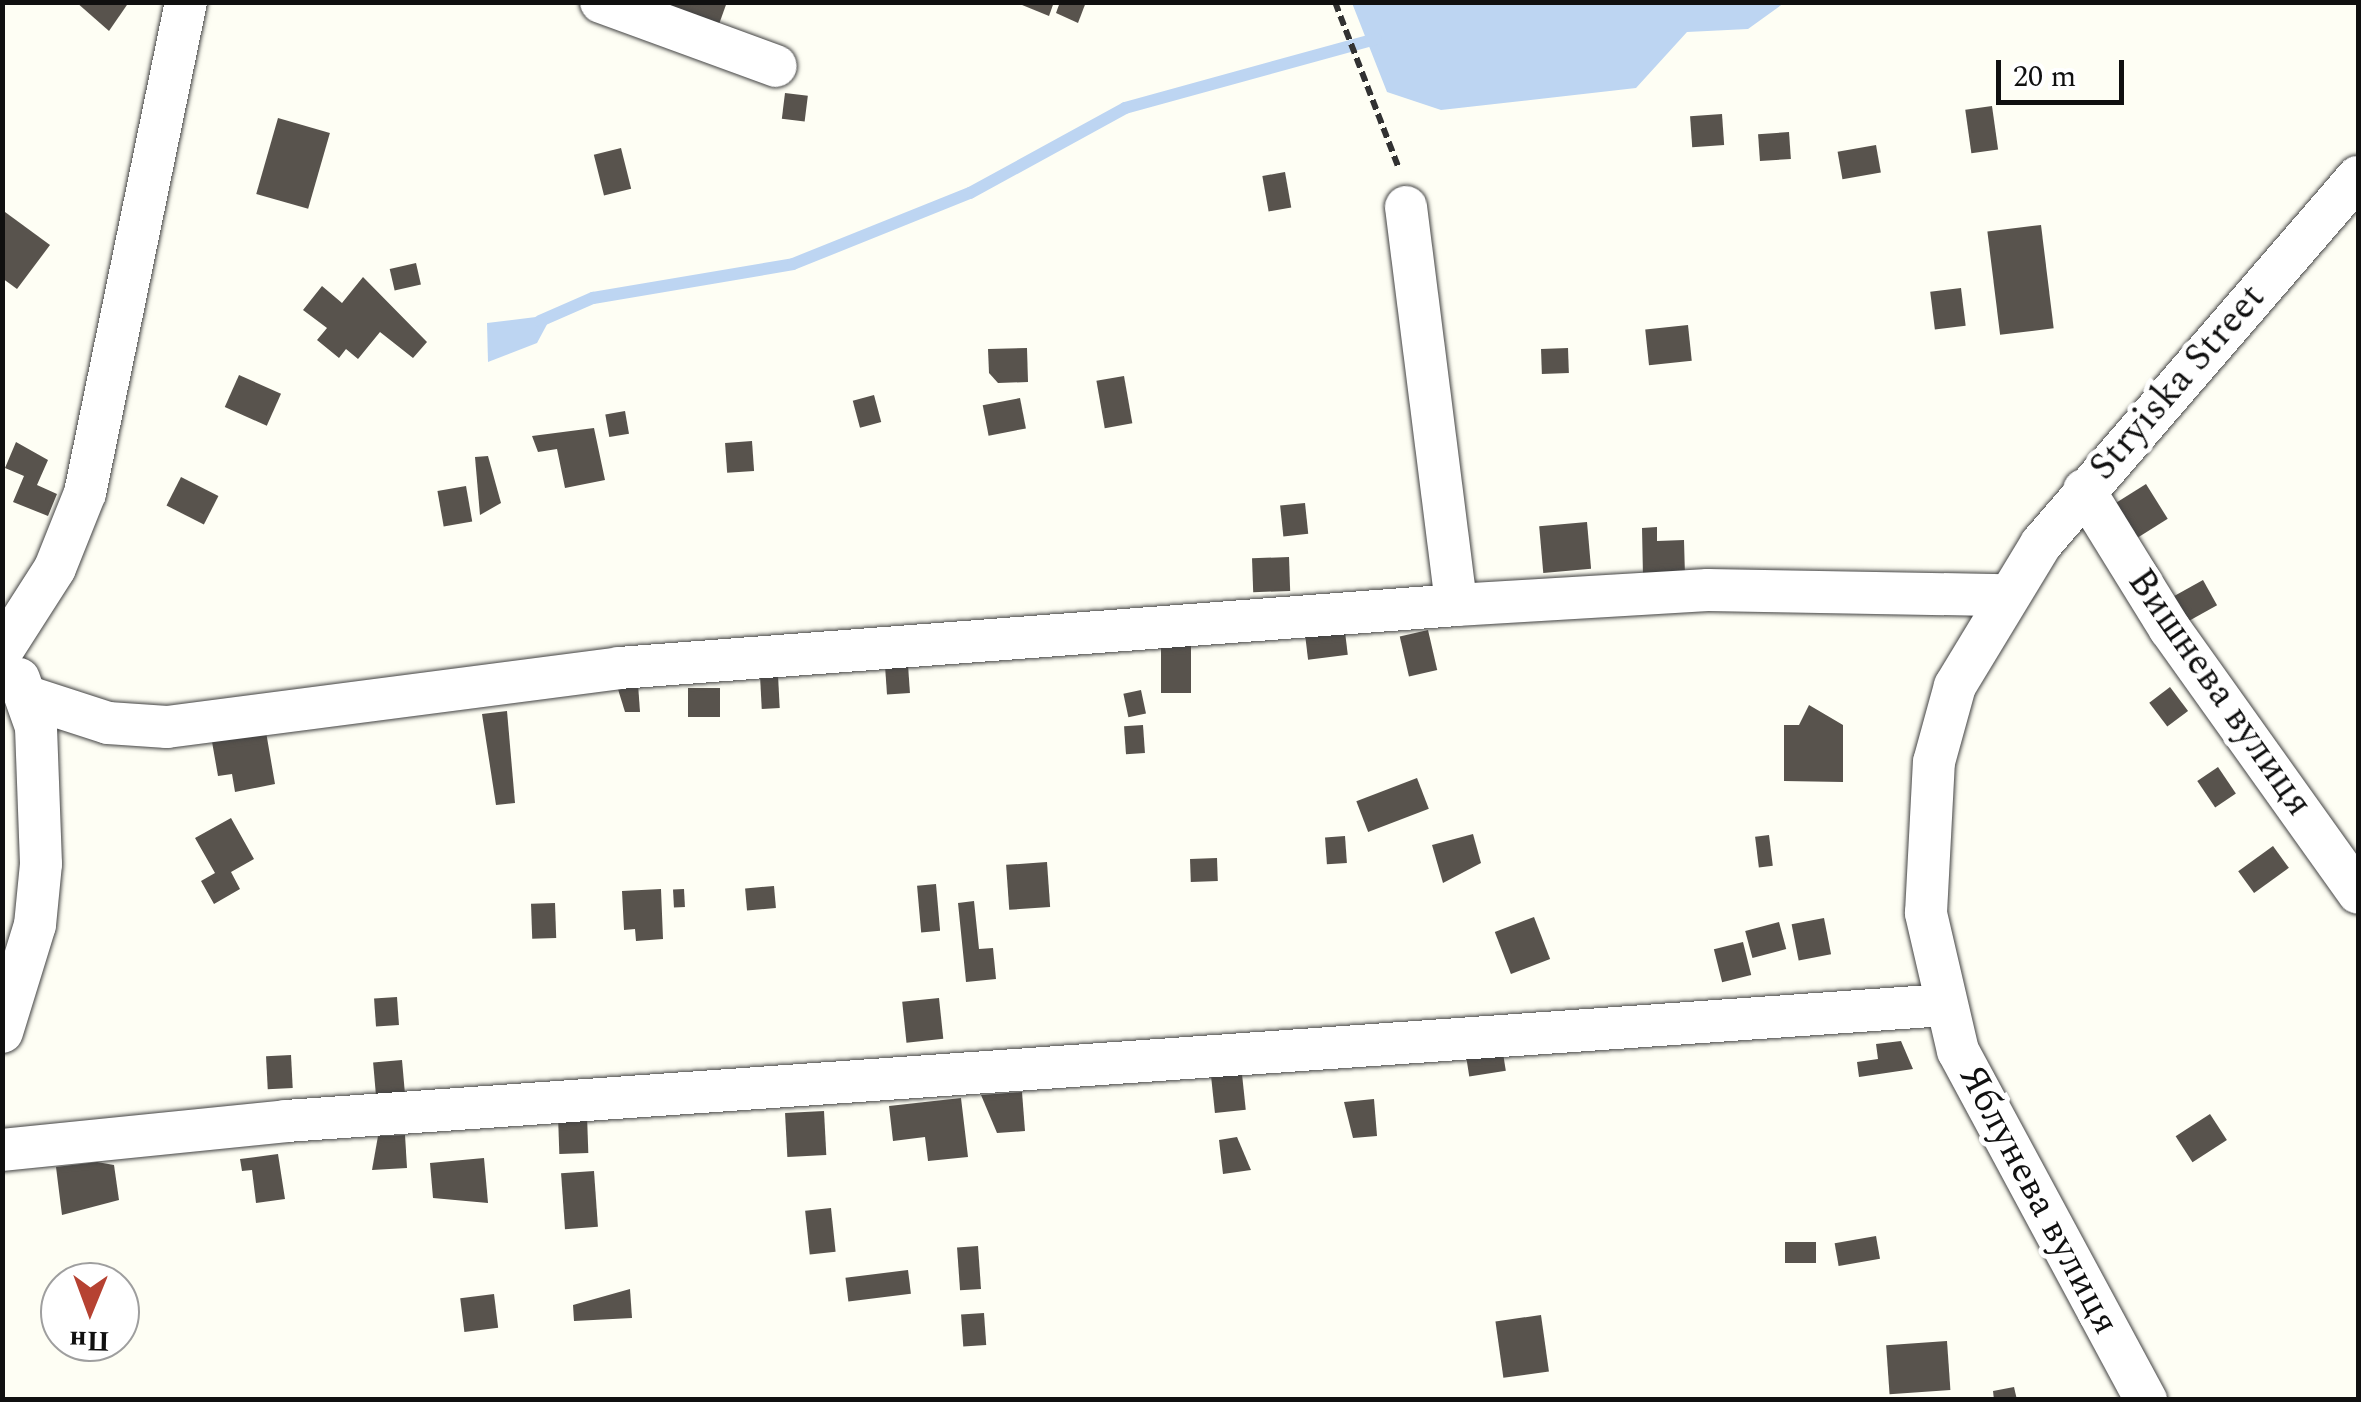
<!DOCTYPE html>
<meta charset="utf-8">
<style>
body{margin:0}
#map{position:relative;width:2361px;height:1402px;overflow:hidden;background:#fefef4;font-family:Spectral,serif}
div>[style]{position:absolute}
.water>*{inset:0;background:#bdd5f2}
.stream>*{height:12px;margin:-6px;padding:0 6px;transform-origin:6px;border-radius:6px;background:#bdd5f2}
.building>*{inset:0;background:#58534d;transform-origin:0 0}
.path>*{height:6px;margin-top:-3px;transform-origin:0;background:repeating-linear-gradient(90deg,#323232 0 10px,transparent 0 15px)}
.roads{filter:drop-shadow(0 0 2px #434343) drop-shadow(0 0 2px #434343)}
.minor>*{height:42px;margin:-21px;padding:0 21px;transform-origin:21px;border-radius:21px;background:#fff}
span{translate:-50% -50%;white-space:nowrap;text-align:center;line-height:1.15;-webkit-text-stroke:10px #fff;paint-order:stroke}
.street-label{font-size:38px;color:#101010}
.frame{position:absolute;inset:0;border:5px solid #101010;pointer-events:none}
.north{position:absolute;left:40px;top:1262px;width:100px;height:100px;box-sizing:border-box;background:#fff;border:2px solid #9f9f9f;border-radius:50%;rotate:181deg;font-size:28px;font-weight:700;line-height:40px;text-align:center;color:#101010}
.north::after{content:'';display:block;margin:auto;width:35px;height:45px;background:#b64232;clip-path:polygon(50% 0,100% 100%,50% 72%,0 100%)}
.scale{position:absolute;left:1996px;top:60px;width:128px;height:45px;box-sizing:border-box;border:5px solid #101010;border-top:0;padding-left:12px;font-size:30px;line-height:35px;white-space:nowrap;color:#101010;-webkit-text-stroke:8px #fff;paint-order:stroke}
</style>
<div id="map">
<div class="water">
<i style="clip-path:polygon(1352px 3px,1352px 2px,1784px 3px,1748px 29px,1687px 32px,1636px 88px,1441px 110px,1387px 92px)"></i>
<i style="clip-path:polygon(552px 315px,537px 343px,488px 362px,487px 323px)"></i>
</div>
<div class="stream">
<i style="left:540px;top:321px;width:58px;rotate:-23.5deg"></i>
<i style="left:593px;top:298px;width:203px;rotate:-9.6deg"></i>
<i style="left:793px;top:264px;width:191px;rotate:-21.9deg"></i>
<i style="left:970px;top:193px;width:177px;rotate:-28.7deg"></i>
<i style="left:1125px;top:108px;width:260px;rotate:-15.4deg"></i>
</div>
<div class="building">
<i style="clip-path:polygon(76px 2px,129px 2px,109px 31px)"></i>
<i style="clip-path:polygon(654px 2px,727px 2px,718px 27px)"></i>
<i style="clip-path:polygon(1015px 2px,1054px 2px,1049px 16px)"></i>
<i style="clip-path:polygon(1060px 2px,1086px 2px,1078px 23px,1056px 13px)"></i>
<i style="left:785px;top:93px;width:23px;height:26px;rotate:7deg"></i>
<i style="left:1992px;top:106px;width:44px;height:27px;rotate:82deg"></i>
<i style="left:1722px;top:114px;width:31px;height:32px;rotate:86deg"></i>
<i style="left:278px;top:118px;width:54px;height:79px;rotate:16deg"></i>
<i style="left:1789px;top:132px;width:27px;height:31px;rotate:86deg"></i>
<i style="left:1876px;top:145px;width:28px;height:39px;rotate:80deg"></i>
<i style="left:621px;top:148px;width:42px;height:28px;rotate:76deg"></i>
<i style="left:1285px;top:172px;width:36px;height:23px;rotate:80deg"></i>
<i style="clip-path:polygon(5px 212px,50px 245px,17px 289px,2px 278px)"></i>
<i style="left:2041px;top:225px;width:104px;height:54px;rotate:83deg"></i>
<i style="left:416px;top:263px;width:22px;height:27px;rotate:77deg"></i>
<i style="clip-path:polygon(363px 277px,427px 342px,413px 358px,380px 332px,358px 359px,346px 349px,339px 358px,317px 340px,327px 328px,303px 310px,322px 286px,342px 303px)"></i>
<i style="left:1961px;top:288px;width:38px;height:31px;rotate:83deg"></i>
<i style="left:1688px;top:325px;width:36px;height:43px;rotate:84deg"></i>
<i style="clip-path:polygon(1027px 348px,1028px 382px,998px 383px,989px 373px,988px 349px)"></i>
<i style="left:1568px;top:348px;width:25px;height:27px;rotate:88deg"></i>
<i style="left:239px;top:375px;width:46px;height:35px;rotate:24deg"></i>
<i style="left:1124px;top:376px;width:48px;height:28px;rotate:80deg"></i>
<i style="left:874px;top:395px;width:28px;height:22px;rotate:75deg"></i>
<i style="left:1020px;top:398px;width:31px;height:38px;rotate:79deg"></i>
<i style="left:625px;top:411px;width:23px;height:20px;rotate:80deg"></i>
<i style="clip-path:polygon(594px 428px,605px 480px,565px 488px,557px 449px,538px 452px,532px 436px)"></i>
<i style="left:752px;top:441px;width:30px;height:27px;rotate:86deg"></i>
<i style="clip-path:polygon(16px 442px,48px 460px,37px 485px,57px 494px,48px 516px,13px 502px,24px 476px,5px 468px)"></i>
<i style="clip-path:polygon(488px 456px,501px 503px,480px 515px,475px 457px)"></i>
<i style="left:181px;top:477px;width:42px;height:32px;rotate:27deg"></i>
<i style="left:2146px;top:484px;width:41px;height:38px;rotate:58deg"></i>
<i style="left:466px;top:486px;width:36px;height:29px;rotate:80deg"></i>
<i style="left:1305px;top:503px;width:31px;height:25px;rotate:84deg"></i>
<i style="left:1587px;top:522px;width:47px;height:48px;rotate:85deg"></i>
<i style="clip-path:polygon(1657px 527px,1657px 541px,1684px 540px,1685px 576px,1643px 577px,1642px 528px)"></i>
<i style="left:1289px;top:557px;width:34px;height:37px;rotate:88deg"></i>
<i style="left:2203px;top:580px;width:29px;height:38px;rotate:61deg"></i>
<i style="left:1428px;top:630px;width:41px;height:29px;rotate:77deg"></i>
<i style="left:1345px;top:632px;width:23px;height:40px;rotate:83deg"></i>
<i style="left:1161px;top:646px;width:30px;height:47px"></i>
<i style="left:908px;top:665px;width:28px;height:23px;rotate:86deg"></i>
<i style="left:778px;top:675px;width:33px;height:18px;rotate:87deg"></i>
<i style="clip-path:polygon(638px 684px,640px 712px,625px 712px,617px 686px)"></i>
<i style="left:2170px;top:687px;width:30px;height:26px;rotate:53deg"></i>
<i style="left:688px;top:688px;width:32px;height:29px"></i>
<i style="left:1141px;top:690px;width:24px;height:18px;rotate:78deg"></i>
<i style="clip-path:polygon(1809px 705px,1843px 725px,1843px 782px,1784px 781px,1784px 725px,1799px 725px)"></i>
<i style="clip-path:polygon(507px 711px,515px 803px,496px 805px,482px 714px)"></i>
<i style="left:1143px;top:725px;width:28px;height:19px;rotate:86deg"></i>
<i style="clip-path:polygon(265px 726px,275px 784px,235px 792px,232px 774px,218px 776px,211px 736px)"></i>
<i style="left:2218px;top:767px;width:32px;height:25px;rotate:56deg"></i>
<i style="left:1417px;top:778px;width:33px;height:65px;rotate:69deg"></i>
<i style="clip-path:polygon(231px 818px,254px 859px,231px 872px,240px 889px,214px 904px,201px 881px,215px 873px,195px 838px)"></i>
<i style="clip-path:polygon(1473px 834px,1481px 863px,1443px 883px,1432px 845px)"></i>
<i style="left:1769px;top:835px;width:31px;height:14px;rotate:83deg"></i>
<i style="left:1345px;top:836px;width:27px;height:20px;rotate:86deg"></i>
<i style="left:2273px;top:846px;width:27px;height:43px;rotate:54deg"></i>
<i style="left:1217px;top:858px;width:23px;height:27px;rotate:88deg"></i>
<i style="left:1047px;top:862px;width:45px;height:41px;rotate:86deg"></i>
<i style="left:936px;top:884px;width:47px;height:19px;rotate:85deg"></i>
<i style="left:774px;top:886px;width:22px;height:29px;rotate:85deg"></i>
<i style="clip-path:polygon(661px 889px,663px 939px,636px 941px,635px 929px,624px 930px,622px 891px)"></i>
<i style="left:684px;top:889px;width:18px;height:11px;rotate:87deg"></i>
<i style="clip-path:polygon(974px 901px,979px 949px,993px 948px,996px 979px,966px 982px,958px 903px)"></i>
<i style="left:555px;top:903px;width:35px;height:24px;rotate:88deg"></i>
<i style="left:1534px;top:917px;width:45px;height:42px;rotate:69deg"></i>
<i style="left:1824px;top:918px;width:37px;height:33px;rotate:79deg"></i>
<i style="left:1779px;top:922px;width:28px;height:35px;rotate:75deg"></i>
<i style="left:1743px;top:942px;width:34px;height:30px;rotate:76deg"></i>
<i style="left:397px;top:997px;width:28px;height:23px;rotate:86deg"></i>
<i style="left:939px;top:998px;width:41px;height:37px;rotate:84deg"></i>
<i style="clip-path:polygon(1901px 1041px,1913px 1069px,1859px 1077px,1857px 1062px,1878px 1059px,1876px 1044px)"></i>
<i style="left:1503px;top:1053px;width:18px;height:37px;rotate:81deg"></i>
<i style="left:291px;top:1055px;width:33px;height:25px;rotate:87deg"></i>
<i style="left:402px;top:1060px;width:34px;height:29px;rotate:85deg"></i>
<i style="left:1242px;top:1074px;width:36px;height:31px;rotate:84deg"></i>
<i style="clip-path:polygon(1022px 1092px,1025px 1131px,997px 1133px,981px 1095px)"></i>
<i style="clip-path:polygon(961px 1098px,968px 1157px,928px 1161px,925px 1137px,893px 1141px,889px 1106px)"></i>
<i style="clip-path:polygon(1374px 1099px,1377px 1136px,1353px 1138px,1344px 1102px)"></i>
<i style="left:824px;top:1111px;width:44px;height:39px;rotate:87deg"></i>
<i style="left:2210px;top:1114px;width:31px;height:41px;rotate:57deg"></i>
<i style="left:587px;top:1115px;width:38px;height:29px;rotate:88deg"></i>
<i style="clip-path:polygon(405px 1135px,407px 1168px,372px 1170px,378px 1136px)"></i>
<i style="clip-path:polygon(1237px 1137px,1251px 1170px,1223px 1174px,1219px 1140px)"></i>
<i style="clip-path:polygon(278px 1154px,285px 1199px,256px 1203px,252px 1170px,242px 1171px,240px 1159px)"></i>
<i style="clip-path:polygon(484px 1158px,488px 1203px,433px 1198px,430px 1163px)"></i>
<i style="clip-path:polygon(97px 1162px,114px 1165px,119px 1200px,62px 1215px,56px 1167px)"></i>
<i style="left:594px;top:1171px;width:56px;height:33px;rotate:86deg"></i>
<i style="left:831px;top:1208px;width:44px;height:26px;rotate:84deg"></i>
<i style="left:1876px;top:1236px;width:23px;height:42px;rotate:80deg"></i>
<i style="left:1785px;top:1242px;width:31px;height:21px"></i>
<i style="left:978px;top:1246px;width:43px;height:21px;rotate:86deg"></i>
<i style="left:908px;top:1270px;width:24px;height:63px;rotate:83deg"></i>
<i style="clip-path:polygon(630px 1289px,632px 1318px,574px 1321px,573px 1305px)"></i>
<i style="left:494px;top:1294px;width:34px;height:34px;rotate:83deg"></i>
<i style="left:984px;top:1313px;width:32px;height:23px;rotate:86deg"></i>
<i style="left:1541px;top:1315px;width:57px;height:46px;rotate:82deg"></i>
<i style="left:1947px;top:1341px;width:49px;height:61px;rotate:86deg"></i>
<i style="clip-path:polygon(2014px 1387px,2017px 1400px,1994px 1400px,1993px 1391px)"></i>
</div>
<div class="path">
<i style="left:1335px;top:2px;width:176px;rotate:69deg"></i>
</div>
<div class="roads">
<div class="minor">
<i style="left:601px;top:2px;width:186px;rotate:20.1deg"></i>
<i style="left:1406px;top:207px;width:401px;rotate:82.8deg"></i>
<i style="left:2084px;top:490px;width:163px;rotate:58.3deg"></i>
<i style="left:2170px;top:629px;width:324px;rotate:54.5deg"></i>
<i style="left:2px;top:651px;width:98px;rotate:-57.4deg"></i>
<i style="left:55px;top:568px;width:81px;rotate:-68.2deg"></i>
<i style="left:85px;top:493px;width:501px;rotate:-78.38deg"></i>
<i style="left:31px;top:698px;width:81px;rotate:18deg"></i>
<i style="left:108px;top:723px;width:59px;rotate:3.9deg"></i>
<i style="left:167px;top:727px;width:456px;rotate:-7.4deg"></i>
<i style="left:619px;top:668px;width:839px;rotate:-4.3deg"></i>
<i style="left:1456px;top:605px;width:252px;rotate:-3.4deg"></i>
<i style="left:1708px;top:590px;width:297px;rotate:1deg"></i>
<i style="left:2px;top:1032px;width:112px;rotate:-72.9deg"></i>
<i style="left:35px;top:925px;width:61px;rotate:-84.4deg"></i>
<i style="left:41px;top:864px;width:137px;rotate:-92.1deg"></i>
<i style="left:36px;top:727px;width:51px;rotate:-109.5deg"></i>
<i style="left:2px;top:1150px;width:285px;rotate:-5.8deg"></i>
<i style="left:286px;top:1121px;width:1662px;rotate:-4deg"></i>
<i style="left:2146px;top:1400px;width:396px;rotate:-118.3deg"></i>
<i style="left:1958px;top:1051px;width:142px;rotate:-103.1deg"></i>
<i style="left:1926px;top:913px;width:151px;rotate:-87deg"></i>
<i style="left:1934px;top:762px;width:79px;rotate:-74.6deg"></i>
<i style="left:1955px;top:686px;width:166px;rotate:-58.8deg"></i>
<i style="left:2041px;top:544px;width:485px;rotate:-49.2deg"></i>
</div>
</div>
<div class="street-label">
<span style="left:2178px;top:383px;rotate:-49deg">Stryiska Street</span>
<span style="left:2219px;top:693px;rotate:55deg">Вишнева вулиця</span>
<span style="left:2038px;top:1200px;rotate:62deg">Яблунева вулиця</span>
</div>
<div class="frame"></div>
<div class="north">Пн</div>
<div class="scale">20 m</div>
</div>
